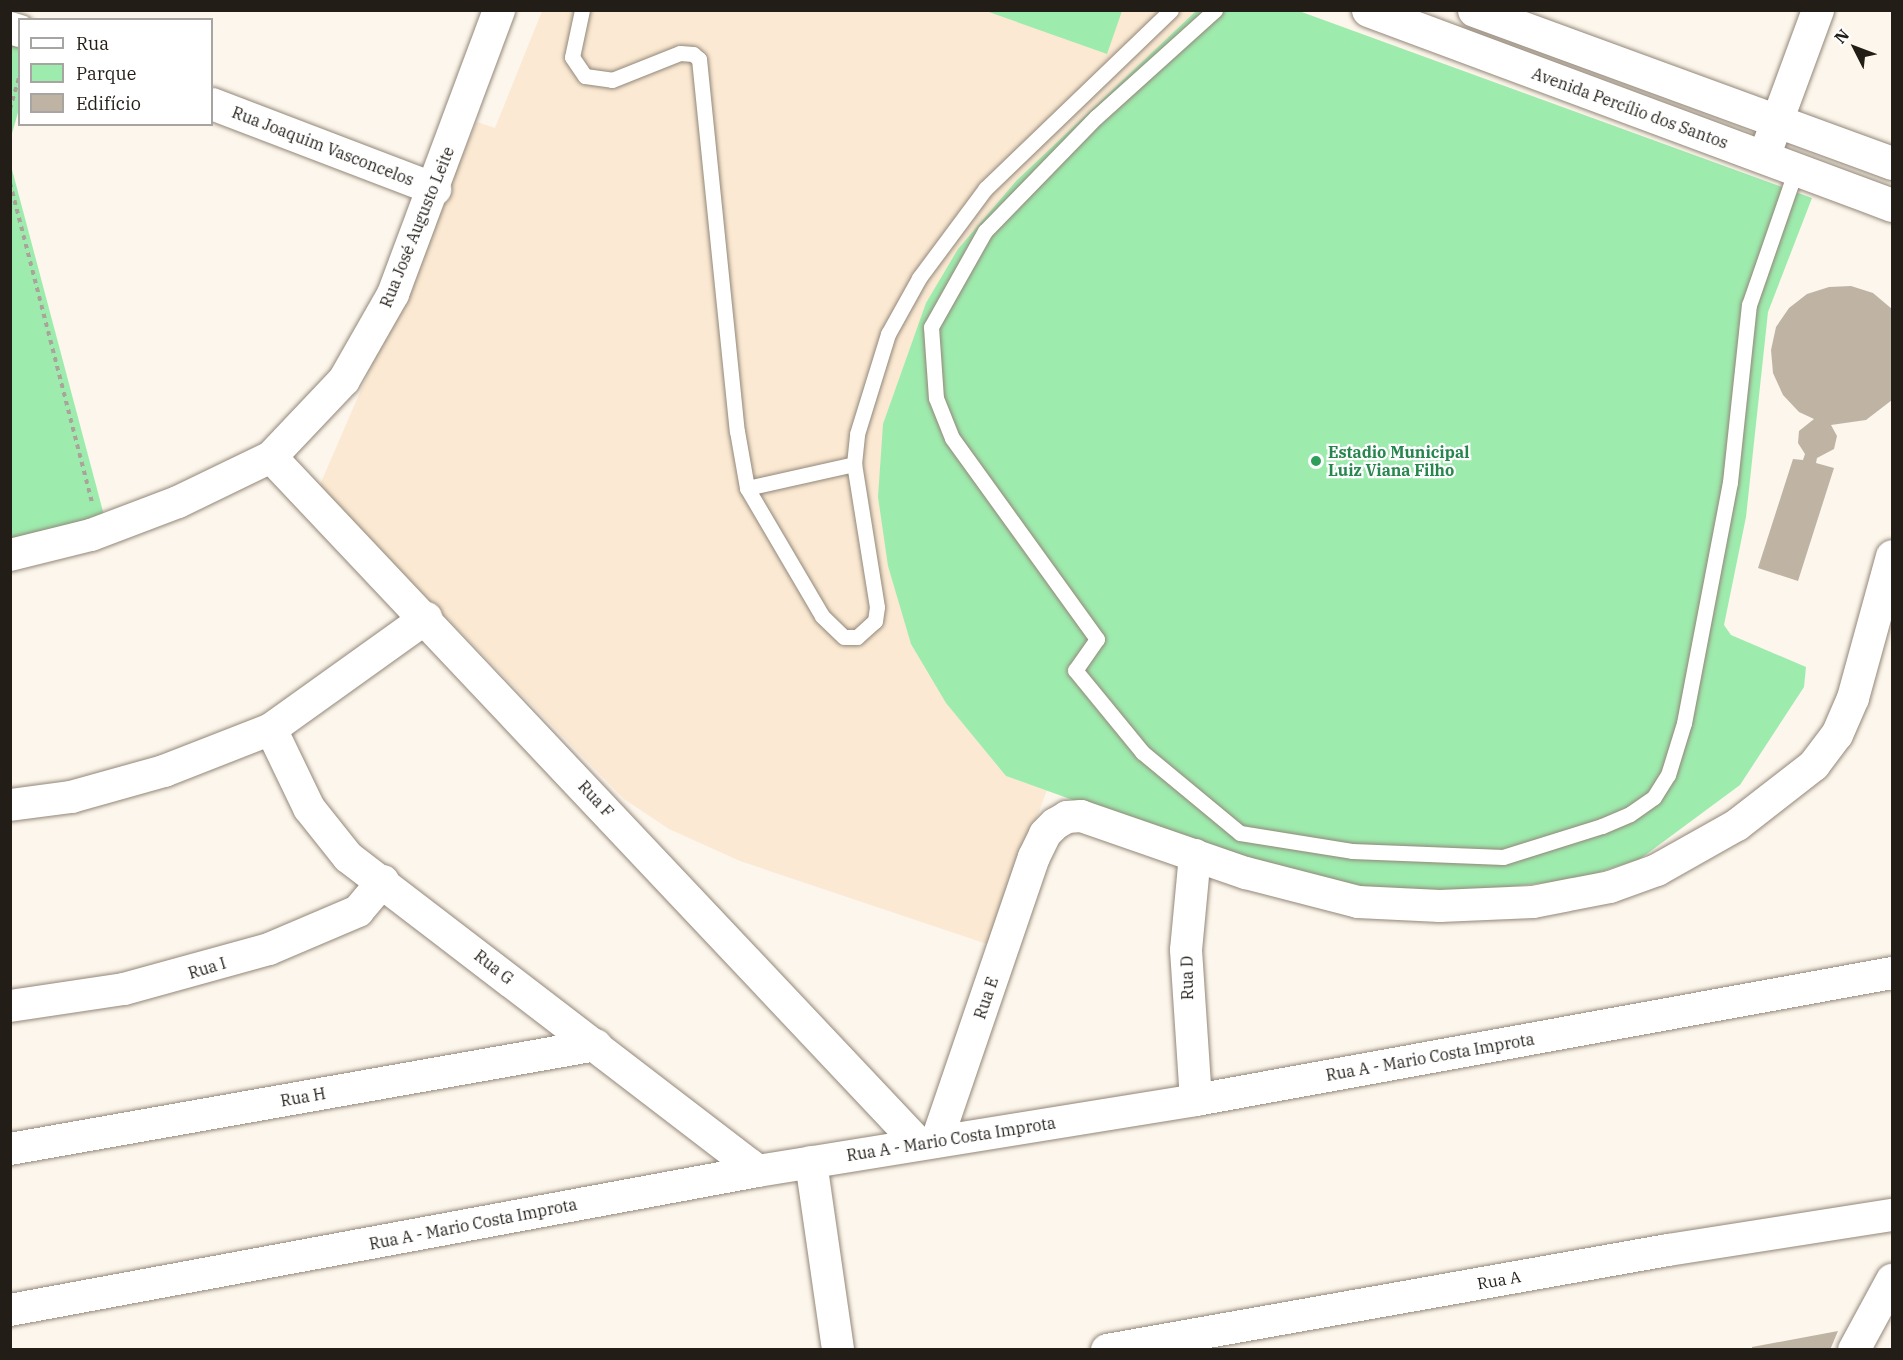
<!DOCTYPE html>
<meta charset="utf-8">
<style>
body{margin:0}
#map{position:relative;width:1903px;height:1360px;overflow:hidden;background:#fdf6ec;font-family:"IBM Plex Serif",serif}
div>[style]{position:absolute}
.built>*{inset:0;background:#fbe9d3}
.green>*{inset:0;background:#9eebae}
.building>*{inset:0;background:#bfb4a4}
.path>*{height:4px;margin-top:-2px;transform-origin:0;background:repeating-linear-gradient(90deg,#a9a39a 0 4.5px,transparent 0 9px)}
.roads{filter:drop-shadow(0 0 2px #928778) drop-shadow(0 0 2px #928778)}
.lane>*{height:15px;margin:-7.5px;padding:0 7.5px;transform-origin:7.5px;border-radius:7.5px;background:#fff}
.street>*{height:32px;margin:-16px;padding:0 16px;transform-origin:16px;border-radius:16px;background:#fff}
.secondary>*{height:33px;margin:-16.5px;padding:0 16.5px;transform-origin:16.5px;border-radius:16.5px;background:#fff}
.dots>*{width:16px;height:16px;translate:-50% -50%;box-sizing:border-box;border:3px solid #fff;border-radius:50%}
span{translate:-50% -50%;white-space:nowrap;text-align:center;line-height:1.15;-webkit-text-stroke:4.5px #fff;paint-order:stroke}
.street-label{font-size:16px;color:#221d17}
.leisure-label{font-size:16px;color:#27864d;font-weight:700}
.left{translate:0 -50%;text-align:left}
.frame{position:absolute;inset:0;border:12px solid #221d17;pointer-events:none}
.legend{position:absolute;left:18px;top:18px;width:195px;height:108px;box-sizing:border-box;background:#fff;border:2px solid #a7a5a2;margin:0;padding:8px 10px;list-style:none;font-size:18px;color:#221d17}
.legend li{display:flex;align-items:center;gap:12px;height:30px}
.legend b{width:30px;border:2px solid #a7a5a2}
.north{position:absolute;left:1825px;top:18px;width:60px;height:60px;-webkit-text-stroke:4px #fff;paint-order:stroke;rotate:312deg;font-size:16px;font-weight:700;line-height:24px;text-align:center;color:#221d17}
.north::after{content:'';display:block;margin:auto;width:21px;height:27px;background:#221d17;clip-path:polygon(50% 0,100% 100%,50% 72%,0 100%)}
</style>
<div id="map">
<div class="built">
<i style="clip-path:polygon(542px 11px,1196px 11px,1016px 181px,958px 249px,1006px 776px,1047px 790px,990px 945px,740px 861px,669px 829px,624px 799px,319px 487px,477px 122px,495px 128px)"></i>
</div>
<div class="green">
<i style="clip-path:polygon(986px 11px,1122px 10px,1122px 11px,1107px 54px)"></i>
<i style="clip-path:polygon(1196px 11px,1299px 11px,1812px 198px,1768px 312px,1746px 517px,1724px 625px,1731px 635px,1806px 667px,1804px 687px,1740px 785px,1640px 859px,1579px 879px,1428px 896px,1320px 880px,1209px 849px,1006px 776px,946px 703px,911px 644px,888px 566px,878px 497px,883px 424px,926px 303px,958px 249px,1016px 181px)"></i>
<i style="clip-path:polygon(10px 39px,20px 42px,19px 109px,11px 137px)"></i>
<i style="clip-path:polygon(10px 162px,105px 519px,10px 539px)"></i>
</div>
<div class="building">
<i style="clip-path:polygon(1851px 286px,1873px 293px,1892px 309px,1892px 400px,1866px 420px,1831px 425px,1837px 436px,1834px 449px,1817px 458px,1816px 463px,1834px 468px,1798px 581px,1758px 568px,1793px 459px,1803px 460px,1805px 454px,1798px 443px,1799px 431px,1814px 419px,1799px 412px,1783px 395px,1773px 373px,1771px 350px,1776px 327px,1789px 308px,1807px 294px,1829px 287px)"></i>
<i style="clip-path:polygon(1838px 1331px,1830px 1350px,1752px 1350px,1752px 1347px)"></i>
</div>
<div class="path">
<i style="left:10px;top:109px;width:36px;rotate:-74deg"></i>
<i style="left:10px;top:183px;width:329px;rotate:75.6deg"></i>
</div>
<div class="roads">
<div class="lane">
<i style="left:582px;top:10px;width:48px;rotate:102deg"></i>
<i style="left:572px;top:57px;width:23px;rotate:56deg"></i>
<i style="left:585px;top:76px;width:27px;rotate:8deg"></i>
<i style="left:612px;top:80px;width:73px;rotate:-21.7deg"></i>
<i style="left:680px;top:53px;width:13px;rotate:4deg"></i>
<i style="left:693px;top:54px;width:8px;rotate:40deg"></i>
<i style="left:699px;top:59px;width:374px;rotate:84.2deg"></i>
<i style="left:737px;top:431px;width:58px;rotate:80deg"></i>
<i style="left:747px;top:488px;width:148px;rotate:59.6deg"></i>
<i style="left:822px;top:616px;width:30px;rotate:44deg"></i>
<i style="left:844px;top:637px;width:13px"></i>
<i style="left:857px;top:637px;width:24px;rotate:-42deg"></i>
<i style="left:875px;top:621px;width:14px;rotate:-82deg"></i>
<i style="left:877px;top:607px;width:145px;rotate:-99.1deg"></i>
<i style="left:854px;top:464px;width:30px;rotate:-84deg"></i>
<i style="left:857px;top:434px;width:105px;rotate:-72.8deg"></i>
<i style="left:888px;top:334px;width:64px;rotate:-61deg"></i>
<i style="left:919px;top:278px;width:111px;rotate:-53.4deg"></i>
<i style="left:985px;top:189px;width:258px;rotate:-43.9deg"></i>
<i style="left:1215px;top:10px;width:160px;rotate:138deg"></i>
<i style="left:1096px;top:117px;width:159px;rotate:134.2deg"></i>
<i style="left:985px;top:231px;width:110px;rotate:119.4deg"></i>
<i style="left:931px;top:327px;width:71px;rotate:86deg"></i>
<i style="left:936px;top:398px;width:43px;rotate:68.2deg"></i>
<i style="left:952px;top:438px;width:248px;rotate:54.2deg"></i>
<i style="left:1097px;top:639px;width:38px;rotate:125deg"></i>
<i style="left:1075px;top:670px;width:106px;rotate:50.7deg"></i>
<i style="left:1142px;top:752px;width:127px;rotate:39.6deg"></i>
<i style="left:1240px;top:833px;width:113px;rotate:9.1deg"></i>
<i style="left:1352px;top:851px;width:151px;rotate:2.3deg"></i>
<i style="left:1503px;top:857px;width:104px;rotate:-17.4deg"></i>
<i style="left:1602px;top:826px;width:30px;rotate:-23deg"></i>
<i style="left:1630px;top:814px;width:29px;rotate:-35deg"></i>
<i style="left:1654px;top:797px;width:26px;rotate:-58deg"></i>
<i style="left:1668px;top:775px;width:54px;rotate:-72.9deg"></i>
<i style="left:1684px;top:723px;width:245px;rotate:-79.2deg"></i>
<i style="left:1730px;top:482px;width:178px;rotate:-83.9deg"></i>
<i style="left:1749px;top:305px;width:144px;rotate:-70.9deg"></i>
<i style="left:747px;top:488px;width:110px;rotate:-12.6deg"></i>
</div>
<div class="street">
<i style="left:10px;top:28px;width:10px;rotate:17deg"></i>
<i style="left:212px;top:104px;width:239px;rotate:20.9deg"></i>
<i style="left:1764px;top:157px;width:157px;rotate:-69.8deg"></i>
<i style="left:271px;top:457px;width:944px;rotate:46.67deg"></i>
<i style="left:10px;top:555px;width:83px;rotate:-13.9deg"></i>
<i style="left:91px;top:535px;width:93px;rotate:-20.8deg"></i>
<i style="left:178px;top:502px;width:103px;rotate:-25.8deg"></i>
<i style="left:271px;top:457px;width:106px;rotate:-46.5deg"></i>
<i style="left:344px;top:380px;width:99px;rotate:-60.3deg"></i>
<i style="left:393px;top:294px;width:303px;rotate:-69.5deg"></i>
<i style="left:271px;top:729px;width:88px;rotate:64.3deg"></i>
<i style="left:309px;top:808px;width:63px;rotate:51.5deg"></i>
<i style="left:348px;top:857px;width:516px;rotate:37.45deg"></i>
<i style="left:10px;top:805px;width:62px;rotate:-7.5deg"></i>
<i style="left:71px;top:797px;width:97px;rotate:-15.6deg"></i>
<i style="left:164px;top:771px;width:115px;rotate:-21.4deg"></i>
<i style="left:271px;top:729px;width:191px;rotate:-35.6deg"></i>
<i style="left:1195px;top:855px;width:95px;rotate:95.4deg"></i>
<i style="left:1186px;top:950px;width:150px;rotate:86.2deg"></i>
<i style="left:10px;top:1006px;width:115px;rotate:-8.5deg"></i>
<i style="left:124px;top:989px;width:150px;rotate:-15.4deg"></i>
<i style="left:269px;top:949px;width:97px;rotate:-23.1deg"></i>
<i style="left:358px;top:911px;width:39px;rotate:-50deg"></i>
<i style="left:937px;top:1140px;width:299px;rotate:-71.1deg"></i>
<i style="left:1034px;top:857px;width:25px;rotate:-64deg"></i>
<i style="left:1045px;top:834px;width:14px;rotate:-45deg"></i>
<i style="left:1055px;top:824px;width:14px;rotate:-30deg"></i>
<i style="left:1067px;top:817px;width:14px;rotate:-4deg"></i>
<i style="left:1081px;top:816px;width:175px;rotate:19.1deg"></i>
<i style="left:1246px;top:873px;width:116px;rotate:14.5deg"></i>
<i style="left:1358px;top:902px;width:82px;rotate:2.8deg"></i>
<i style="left:1440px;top:906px;width:93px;rotate:-2.5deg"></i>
<i style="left:1533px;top:902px;width:78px;rotate:-11deg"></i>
<i style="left:1610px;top:887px;width:50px;rotate:-19.9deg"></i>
<i style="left:1657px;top:870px;width:92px;rotate:-29.4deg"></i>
<i style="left:1737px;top:825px;width:98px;rotate:-37.9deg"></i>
<i style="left:1814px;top:765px;width:38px;rotate:-53deg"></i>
<i style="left:1837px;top:735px;width:40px;rotate:-66.6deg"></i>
<i style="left:1853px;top:698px;width:147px;rotate:-74.6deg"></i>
<i style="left:10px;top:1149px;width:595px;rotate:-10.06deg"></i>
<i style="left:811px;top:1162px;width:190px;rotate:81.8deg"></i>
<i style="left:10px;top:1310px;width:761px;rotate:-10.53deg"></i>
<i style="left:758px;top:1171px;width:444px;rotate:-9.2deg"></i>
<i style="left:1196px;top:1100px;width:707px;rotate:-10.34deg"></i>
<i style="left:1107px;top:1350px;width:570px;rotate:-10.11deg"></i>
<i style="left:1668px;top:1250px;width:227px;rotate:-8.9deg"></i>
<i style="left:1854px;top:1350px;width:80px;rotate:-61.5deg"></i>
</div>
<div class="secondary">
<i style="left:1368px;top:10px;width:559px;rotate:20.41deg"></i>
<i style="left:1474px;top:10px;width:445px;rotate:20.1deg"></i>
</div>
</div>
<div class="dots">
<i style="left:1316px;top:461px;background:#2e9e5b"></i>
</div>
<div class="street-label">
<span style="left:1630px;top:108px;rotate:20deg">Avenida Percílio dos Santos</span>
<span style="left:323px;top:146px;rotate:21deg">Rua Joaquim Vasconcelos</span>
<span style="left:417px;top:227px;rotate:-68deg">Rua José Augusto Leite</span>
<span style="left:596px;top:799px;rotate:47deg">Rua F</span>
<span style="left:494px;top:967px;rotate:38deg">Rua G</span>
<span style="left:207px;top:968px;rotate:-17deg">Rua I</span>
<span style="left:1187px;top:978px;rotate:-91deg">Rua D</span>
<span style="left:986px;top:998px;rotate:-71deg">Rua E</span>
<span style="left:1430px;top:1057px;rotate:-10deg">Rua A - Mario Costa Improta</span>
<span style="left:303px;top:1097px;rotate:-10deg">Rua H</span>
<span style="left:951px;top:1139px;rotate:-9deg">Rua A - Mario Costa Improta</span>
<span style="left:473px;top:1224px;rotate:-11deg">Rua A - Mario Costa Improta</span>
<span style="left:1499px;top:1280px;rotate:-10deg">Rua A</span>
</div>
<div class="leisure-label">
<span class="left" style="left:1328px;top:461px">Estadio Municipal<br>Luiz Viana Filho</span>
</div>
<div class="frame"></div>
<ul class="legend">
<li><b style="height:8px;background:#fff"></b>Rua</li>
<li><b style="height:16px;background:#9eebae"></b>Parque</li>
<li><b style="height:16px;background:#bfb4a4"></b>Edifício</li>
</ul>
<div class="north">N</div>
</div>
